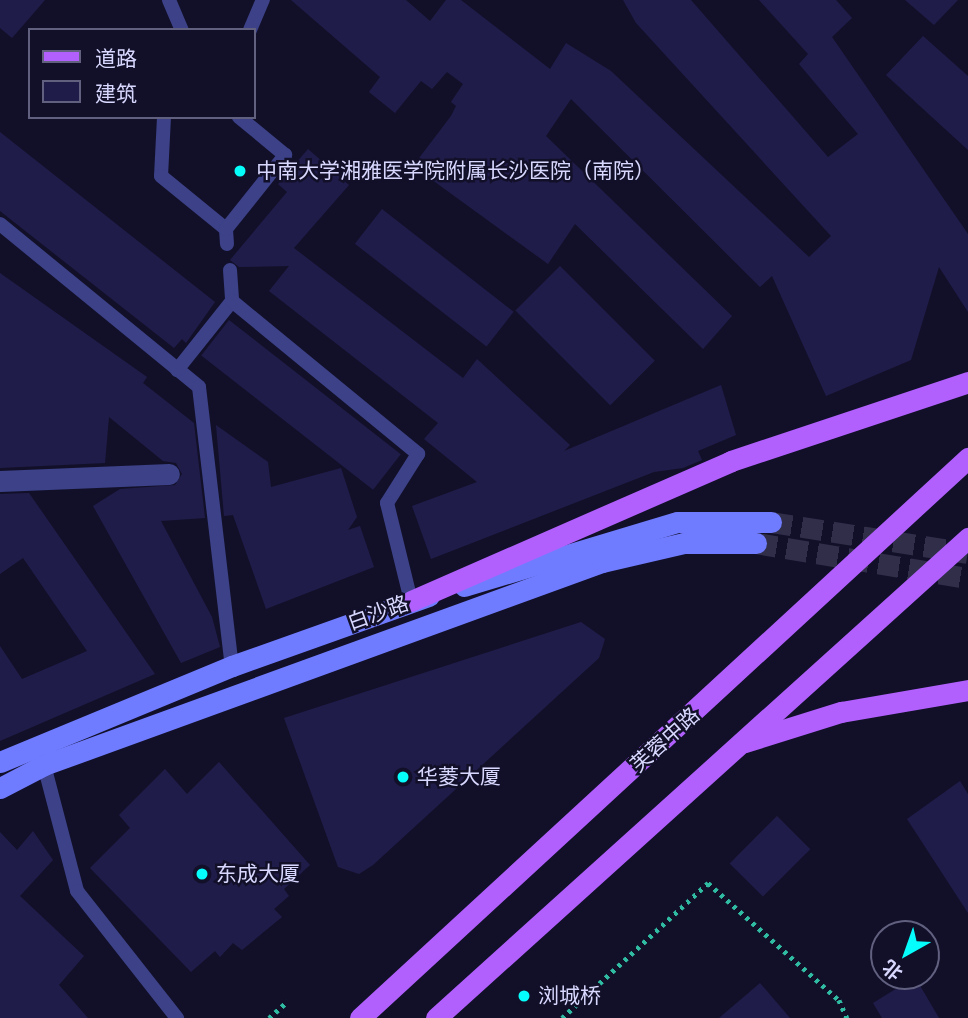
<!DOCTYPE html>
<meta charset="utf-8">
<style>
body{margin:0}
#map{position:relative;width:968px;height:1018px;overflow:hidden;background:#121029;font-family:Cabin,"Noto Sans SC",sans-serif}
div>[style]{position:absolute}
.building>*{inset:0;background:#201c4a;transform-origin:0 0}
.secondary-tunnel>*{height:21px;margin-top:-10.5px;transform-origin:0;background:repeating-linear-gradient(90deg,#302e49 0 21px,transparent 0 31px)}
.path>*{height:4.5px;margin-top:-2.25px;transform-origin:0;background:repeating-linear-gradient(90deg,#30bba3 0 3.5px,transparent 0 8.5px)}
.lane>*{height:14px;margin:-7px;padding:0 7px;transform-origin:7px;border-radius:7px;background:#3c4188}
.street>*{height:21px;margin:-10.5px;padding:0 10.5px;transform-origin:10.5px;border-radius:10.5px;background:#3c4188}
.secondary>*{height:21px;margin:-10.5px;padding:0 10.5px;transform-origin:10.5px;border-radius:10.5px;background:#707cff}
.primary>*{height:21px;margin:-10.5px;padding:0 10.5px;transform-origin:10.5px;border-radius:10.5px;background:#b160fe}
.dots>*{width:19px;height:19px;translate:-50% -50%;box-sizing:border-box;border:4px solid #121029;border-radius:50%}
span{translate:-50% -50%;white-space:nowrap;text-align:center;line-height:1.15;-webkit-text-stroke:5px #121029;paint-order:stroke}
.poi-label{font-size:21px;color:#d8d8ff}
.left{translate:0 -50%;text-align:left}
.street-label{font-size:21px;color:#d8d8ff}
.legend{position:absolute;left:28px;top:28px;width:228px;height:91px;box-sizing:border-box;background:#121029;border:2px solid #61607f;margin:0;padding:9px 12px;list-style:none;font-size:21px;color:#d8d8ff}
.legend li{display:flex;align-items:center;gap:14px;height:35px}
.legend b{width:35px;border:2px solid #61607f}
.north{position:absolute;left:870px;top:920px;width:70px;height:70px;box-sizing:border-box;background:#121029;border:2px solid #61607f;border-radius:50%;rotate:220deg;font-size:19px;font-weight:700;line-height:28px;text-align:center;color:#d8d8ff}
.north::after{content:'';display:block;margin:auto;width:24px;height:32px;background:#05fefb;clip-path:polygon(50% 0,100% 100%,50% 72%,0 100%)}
</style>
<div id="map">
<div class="building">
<i style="clip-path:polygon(0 0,45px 0,12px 38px,0 28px)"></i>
<i style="clip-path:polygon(291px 0,406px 0,430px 21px,446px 0,461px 0,550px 69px,566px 43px,611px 71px,809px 257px,831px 236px,636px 23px,623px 0,691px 0,828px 157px,858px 134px,799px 64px,808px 54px,759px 0,836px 0,852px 18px,832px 37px,968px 234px,968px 312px,939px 267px,911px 360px,826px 396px,772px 276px,760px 287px,571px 99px,546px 136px,732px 316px,703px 349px,575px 224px,548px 264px,413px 166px,451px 116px,456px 106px,451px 102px,463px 84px,447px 72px,432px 89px,421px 81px,395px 113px,369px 92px,380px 77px)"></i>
<i style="clip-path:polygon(905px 0,958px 0,934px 25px)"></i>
<i style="clip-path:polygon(923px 36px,968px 76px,968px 150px,886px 75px)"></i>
<i style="clip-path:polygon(0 132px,215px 302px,186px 343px,182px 339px,174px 348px,0 211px)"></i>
<i style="clip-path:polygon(308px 149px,349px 185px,294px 248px,463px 378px,477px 359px,570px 445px,564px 451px,721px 385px,736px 435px,698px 451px,702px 460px,683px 468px,654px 472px,431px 559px,412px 506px,477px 482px,424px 439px,438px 423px,269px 291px,289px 266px,239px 267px,230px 260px,287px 192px,278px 184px)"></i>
<i style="left:382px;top:209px;width:167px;height:44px;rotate:38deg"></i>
<i style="left:560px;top:266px;width:134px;height:63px;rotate:45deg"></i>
<i style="clip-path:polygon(0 273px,147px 377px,143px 383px,194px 423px,205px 518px,161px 521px,212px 617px,220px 647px,181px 663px,93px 506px,120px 489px,175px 485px,182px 474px,176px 463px,163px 461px,109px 417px,105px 463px,0 468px)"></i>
<i style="left:229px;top:320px;width:218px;height:45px;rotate:38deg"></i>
<i style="clip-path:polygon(216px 425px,268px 462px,271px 487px,341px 468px,357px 517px,348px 530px,360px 526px,374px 567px,266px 609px,233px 515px,224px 516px)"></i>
<i style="clip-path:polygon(29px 493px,155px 674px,0 741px,0 646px,22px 679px,87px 651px,23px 558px,0 574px,0 494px)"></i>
<i style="clip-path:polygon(581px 622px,605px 639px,599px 658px,373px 865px,359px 874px,338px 867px,284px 718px)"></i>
<i style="clip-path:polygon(219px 762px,310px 865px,284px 889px,289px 896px,274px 909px,282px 917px,242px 950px,233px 943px,220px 957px,215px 951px,191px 972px,90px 868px,130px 828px,119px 815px,165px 769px,187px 794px)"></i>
<i style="clip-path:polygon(960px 781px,968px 794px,968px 913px,907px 819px)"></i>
<i style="left:777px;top:816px;width:47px;height:67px;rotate:45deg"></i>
<i style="clip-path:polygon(33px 831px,53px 860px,20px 896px,84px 956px,59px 985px,88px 1018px,0 1018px,0 832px,17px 850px)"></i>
<i style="clip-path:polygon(915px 977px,939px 1018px,882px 1018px,873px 1003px)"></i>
<i style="clip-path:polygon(760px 983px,790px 1018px,719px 1018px)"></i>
</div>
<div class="secondary-tunnel">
<i style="left:771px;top:522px;width:199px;rotate:8.9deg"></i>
<i style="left:756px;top:543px;width:215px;rotate:9.4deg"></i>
</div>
<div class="path">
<i style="left:269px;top:1018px;width:25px;rotate:-42deg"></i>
<i style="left:562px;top:1018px;width:199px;rotate:-42.8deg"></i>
<i style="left:708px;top:883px;width:176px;rotate:41.8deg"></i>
<i style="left:839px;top:1000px;width:20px;rotate:66deg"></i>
</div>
<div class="lane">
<i style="left:169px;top:0;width:33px;rotate:67deg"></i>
<i style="left:250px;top:30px;width:33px;rotate:-67deg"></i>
<i style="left:164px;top:117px;width:59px;rotate:92.9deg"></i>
<i style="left:161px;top:176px;width:84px;rotate:39.2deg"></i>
<i style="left:0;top:224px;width:257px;rotate:39.3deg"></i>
<i style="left:199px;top:387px;width:281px;rotate:83.3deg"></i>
<i style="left:227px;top:244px;width:15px;rotate:-94deg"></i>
<i style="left:226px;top:229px;width:95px;rotate:-51.4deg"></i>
<i style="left:285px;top:155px;width:60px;rotate:-140.4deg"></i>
<i style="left:230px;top:270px;width:31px;rotate:86deg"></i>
<i style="left:177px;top:370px;width:88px;rotate:-51.4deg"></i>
<i style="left:232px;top:301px;width:241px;rotate:39.4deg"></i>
<i style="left:418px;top:454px;width:58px;rotate:122.3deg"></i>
<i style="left:387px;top:503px;width:101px;rotate:76.2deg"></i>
<i style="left:44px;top:765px;width:130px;rotate:75.3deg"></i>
<i style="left:77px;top:891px;width:162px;rotate:51.8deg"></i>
</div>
<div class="street">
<i style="left:0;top:481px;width:169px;rotate:-2.4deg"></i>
</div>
<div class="secondary">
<i style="left:464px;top:586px;width:223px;rotate:-16.7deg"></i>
<i style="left:678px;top:522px;width:93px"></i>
<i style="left:0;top:762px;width:251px;rotate:-22.5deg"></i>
<i style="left:232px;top:666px;width:209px;rotate:-19.6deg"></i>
<i style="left:0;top:788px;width:50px;rotate:-27.6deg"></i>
<i style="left:44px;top:765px;width:594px;rotate:-19.99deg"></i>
<i style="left:602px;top:562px;width:84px;rotate:-13deg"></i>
<i style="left:684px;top:543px;width:72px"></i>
</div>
<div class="primary">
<i style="left:411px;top:601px;width:349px;rotate:-23.6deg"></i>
<i style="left:731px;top:461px;width:250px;rotate:-18.4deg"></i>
<i style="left:745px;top:742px;width:101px;rotate:-17.4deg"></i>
<i style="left:841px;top:712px;width:129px;rotate:-9.8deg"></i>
<i style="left:360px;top:1018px;width:827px;rotate:-42.65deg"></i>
<i style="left:436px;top:1018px;width:717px;rotate:-42.06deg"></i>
</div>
<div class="dots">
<i style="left:240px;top:171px;background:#05fefb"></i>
<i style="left:403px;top:777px;background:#05fefb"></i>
<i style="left:202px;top:874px;background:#05fefb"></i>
<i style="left:524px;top:996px;background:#05fefb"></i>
</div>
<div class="poi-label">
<span class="left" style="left:256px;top:171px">中南大学湘雅医学院附属长沙医院（南院）</span>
<span class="left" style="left:417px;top:777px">华菱大厦</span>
<span class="left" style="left:216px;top:874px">东成大厦</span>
<span class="left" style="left:538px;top:996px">浏城桥</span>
</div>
<div class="street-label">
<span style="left:378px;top:613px;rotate:-20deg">白沙路</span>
<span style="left:665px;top:740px;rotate:-42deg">芙蓉中路</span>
</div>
<ul class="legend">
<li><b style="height:9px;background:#b160fe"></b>道路</li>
<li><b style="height:19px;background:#201c4a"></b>建筑</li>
</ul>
<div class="north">北</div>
</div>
